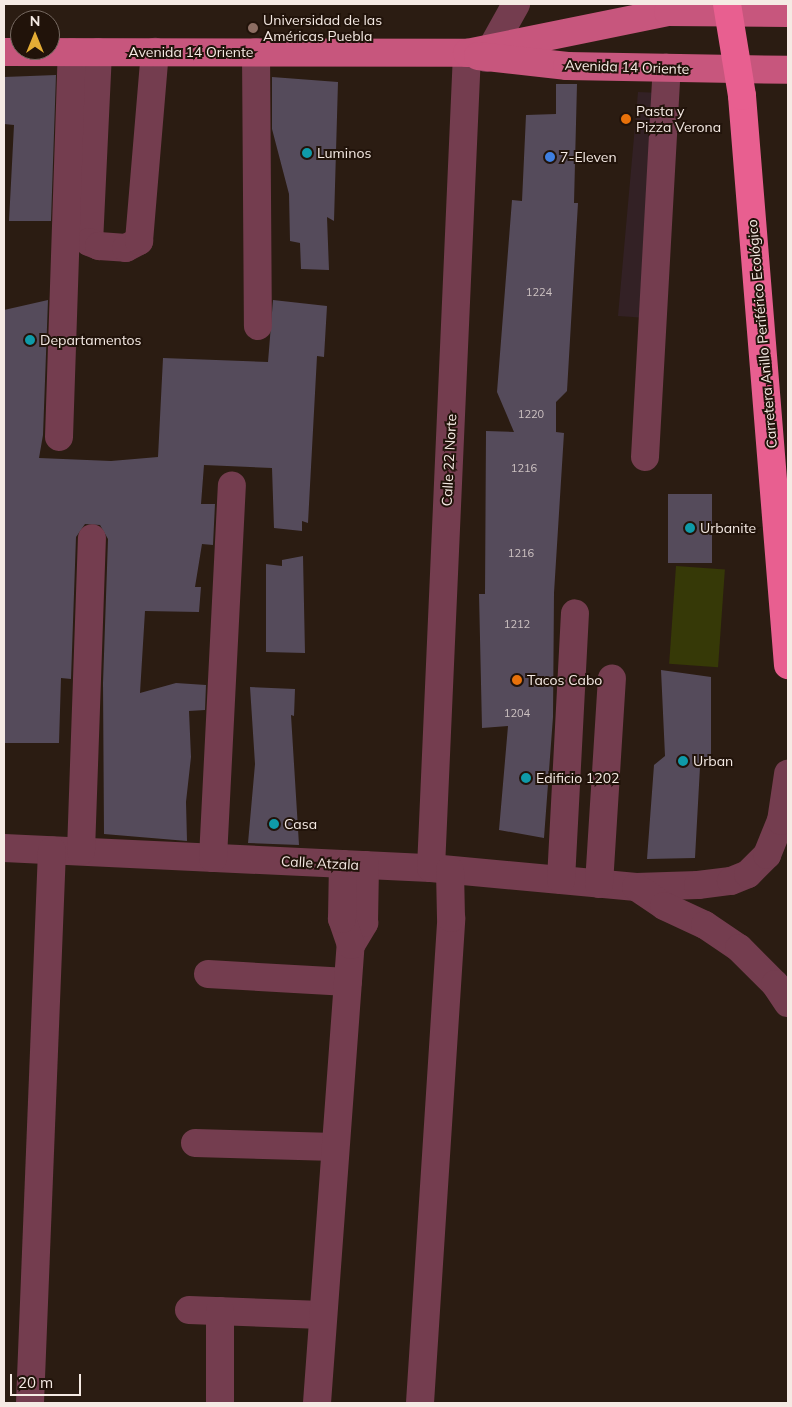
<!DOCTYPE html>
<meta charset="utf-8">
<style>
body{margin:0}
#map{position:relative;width:792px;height:1407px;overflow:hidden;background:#2b1c12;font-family:Mulish,sans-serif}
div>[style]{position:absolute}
.commercial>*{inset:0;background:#332125}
.green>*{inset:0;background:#363907;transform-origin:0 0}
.building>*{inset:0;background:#554b5b;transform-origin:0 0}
.minor>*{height:28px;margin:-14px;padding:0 14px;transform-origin:14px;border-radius:14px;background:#743d4f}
.major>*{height:28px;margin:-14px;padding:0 14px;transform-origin:14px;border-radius:14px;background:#c7567d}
.highway>*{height:28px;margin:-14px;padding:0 14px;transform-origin:14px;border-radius:14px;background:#e85f90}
.highway-bridge>*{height:28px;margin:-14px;padding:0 14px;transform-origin:14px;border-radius:14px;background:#e85f90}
.dots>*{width:14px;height:14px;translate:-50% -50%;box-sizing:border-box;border:2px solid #21130a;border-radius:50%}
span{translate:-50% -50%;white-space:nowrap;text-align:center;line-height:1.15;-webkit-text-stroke:4px #21130a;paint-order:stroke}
.number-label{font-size:11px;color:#cdc2c2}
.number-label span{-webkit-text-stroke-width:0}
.poi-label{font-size:14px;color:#f5eae4}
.left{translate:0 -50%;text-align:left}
.street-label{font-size:14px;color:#f5eae4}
.frame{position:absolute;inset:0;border:5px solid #f5eae4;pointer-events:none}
.north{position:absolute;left:10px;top:10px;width:50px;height:50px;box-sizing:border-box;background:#21130a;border:1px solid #766961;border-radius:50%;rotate:0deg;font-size:14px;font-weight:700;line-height:20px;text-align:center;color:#f5eae4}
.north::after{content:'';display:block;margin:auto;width:18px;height:22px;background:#e5ad35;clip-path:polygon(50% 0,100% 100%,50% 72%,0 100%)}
.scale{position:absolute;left:10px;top:1374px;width:71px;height:22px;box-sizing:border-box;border:2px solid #f5eae4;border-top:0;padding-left:6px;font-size:15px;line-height:18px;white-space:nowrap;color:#f5eae4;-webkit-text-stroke:4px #21130a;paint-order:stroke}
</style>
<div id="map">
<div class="commercial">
<i style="clip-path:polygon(638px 92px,662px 93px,647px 318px,618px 316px)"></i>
</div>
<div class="green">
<i style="left:676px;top:566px;width:49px;height:98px;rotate:4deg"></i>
</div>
<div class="building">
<i style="clip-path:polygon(56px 75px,51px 221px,9px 221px,14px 125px,4px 124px,4px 77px)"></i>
<i style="clip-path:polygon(272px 77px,338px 82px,334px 221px,327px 217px,329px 270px,301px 269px,300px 243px,290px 241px,289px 194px,272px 129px)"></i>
<i style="clip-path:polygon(556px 84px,577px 84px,574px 203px,578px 203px,567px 391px,556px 402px,556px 432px,564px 433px,554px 593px,553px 717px,544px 838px,499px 830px,508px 726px,482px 728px,479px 594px,485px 594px,486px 431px,514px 432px,497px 392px,512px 200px,522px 201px,526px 115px,556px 114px)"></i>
<i style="clip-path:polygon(48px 300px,43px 435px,39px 458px,111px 461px,158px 457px,163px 358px,268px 362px,273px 300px,327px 306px,324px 357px,317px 356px,308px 523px,302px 521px,302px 531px,274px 528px,272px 468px,204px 465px,201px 504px,215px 504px,213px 545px,202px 544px,195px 587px,201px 587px,199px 612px,145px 611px,140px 693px,176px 683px,206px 685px,205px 710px,189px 711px,191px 757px,186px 802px,187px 841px,104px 834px,103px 683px,108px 539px,100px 525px,85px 524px,76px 537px,71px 679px,61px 678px,59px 743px,4px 743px,4px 310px)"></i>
<i style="left:668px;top:494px;width:44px;height:69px"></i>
<i style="clip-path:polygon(303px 556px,305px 653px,266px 652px,266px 564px,282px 566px,282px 560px)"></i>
<i style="clip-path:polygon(661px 670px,711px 677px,711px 756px,700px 767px,695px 858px,647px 859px,654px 765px,665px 756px)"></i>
<i style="clip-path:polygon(250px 687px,295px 689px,294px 716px,291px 715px,299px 845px,248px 843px,255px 764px)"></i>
</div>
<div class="minor">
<i style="left:98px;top:52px;width:190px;rotate:92.7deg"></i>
<i style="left:89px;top:242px;width:11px;rotate:22deg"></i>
<i style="left:99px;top:246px;width:27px;rotate:4deg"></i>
<i style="left:126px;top:248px;width:15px;rotate:-28deg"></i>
<i style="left:139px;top:241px;width:190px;rotate:-85.2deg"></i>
<i style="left:256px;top:52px;width:274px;rotate:89.6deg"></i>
<i style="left:486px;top:58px;width:62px;rotate:-60.9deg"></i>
<i style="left:59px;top:437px;width:385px;rotate:-88.1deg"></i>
<i style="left:645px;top:457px;width:390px;rotate:-86.8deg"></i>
<i style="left:4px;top:848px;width:427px;rotate:2.7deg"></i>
<i style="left:431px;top:868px;width:206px;rotate:5.3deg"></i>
<i style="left:636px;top:887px;width:62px;rotate:-1.8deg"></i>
<i style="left:698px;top:885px;width:33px;rotate:-7deg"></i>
<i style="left:731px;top:881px;width:18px;rotate:-22deg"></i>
<i style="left:748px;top:874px;width:27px;rotate:-45deg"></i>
<i style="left:767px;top:855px;width:37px;rotate:-68deg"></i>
<i style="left:781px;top:821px;width:48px;rotate:-81.5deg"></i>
<i style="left:81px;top:851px;width:313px;rotate:-88deg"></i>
<i style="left:213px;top:858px;width:373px;rotate:-87.1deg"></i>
<i style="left:431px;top:868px;width:816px;rotate:-87.47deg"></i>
<i style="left:561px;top:880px;width:267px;rotate:-87deg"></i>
<i style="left:599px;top:884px;width:206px;rotate:-86.4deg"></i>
<i style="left:636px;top:887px;width:34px;rotate:34deg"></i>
<i style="left:664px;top:906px;width:45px;rotate:24.9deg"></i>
<i style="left:705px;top:925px;width:41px;rotate:34.1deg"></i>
<i style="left:739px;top:948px;width:51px;rotate:45deg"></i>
<i style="left:775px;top:984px;width:23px;rotate:56deg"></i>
<i style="left:351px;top:945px;width:26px;rotate:-59deg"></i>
<i style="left:364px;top:923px;width:58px;rotate:-89deg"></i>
<i style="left:208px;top:974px;width:140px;rotate:3.3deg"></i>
<i style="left:195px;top:1143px;width:140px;rotate:1.6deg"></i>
<i style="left:189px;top:1310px;width:133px;rotate:2.2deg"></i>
<i style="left:220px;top:1311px;width:92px;rotate:90deg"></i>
<i style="left:30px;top:1403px;width:553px;rotate:-87.72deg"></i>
<i style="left:317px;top:1403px;width:459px;rotate:-85.8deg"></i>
<i style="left:351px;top:945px;width:28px;rotate:-109deg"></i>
<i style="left:342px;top:919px;width:55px;rotate:-89deg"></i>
<i style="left:420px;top:1403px;width:486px;rotate:-86.3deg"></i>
<i style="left:451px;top:918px;width:48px;rotate:-91.2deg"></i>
</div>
<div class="major">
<i style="left:4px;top:52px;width:463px;rotate:0.1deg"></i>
<i style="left:467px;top:53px;width:205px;rotate:-11.5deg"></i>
<i style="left:668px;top:12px;width:120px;rotate:0.5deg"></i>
<i style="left:478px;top:56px;width:90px;rotate:6.4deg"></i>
<i style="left:567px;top:66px;width:221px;rotate:1deg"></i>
</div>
<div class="highway">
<i style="left:742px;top:96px;width:571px;rotate:85.38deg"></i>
</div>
<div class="highway-bridge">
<i style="left:727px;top:4px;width:93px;rotate:80.7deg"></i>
</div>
<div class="dots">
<i style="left:253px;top:28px;background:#8d6e63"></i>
<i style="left:626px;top:119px;background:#e8710a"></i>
<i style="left:307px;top:153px;background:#0f9aa8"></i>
<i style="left:550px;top:157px;background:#3f7fe0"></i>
<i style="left:30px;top:340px;background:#0f9aa8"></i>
<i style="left:690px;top:528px;background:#0f9aa8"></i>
<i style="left:517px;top:680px;background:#e8710a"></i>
<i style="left:683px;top:761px;background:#0f9aa8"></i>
<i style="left:526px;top:778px;background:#0f9aa8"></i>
<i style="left:274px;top:824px;background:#0f9aa8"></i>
</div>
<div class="number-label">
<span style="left:539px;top:292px">1224</span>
<span style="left:531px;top:414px">1220</span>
<span style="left:524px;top:468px">1216</span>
<span style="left:521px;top:553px">1216</span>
<span style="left:517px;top:624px">1212</span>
<span style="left:517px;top:713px">1204</span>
</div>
<div class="poi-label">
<span class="left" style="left:263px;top:28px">Universidad de las<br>Américas Puebla</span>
<span class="left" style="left:636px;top:119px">Pasta y<br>Pizza Verona</span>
<span class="left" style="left:317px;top:153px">Luminos</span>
<span class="left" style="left:560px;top:157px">7-Eleven</span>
<span class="left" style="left:40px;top:340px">Departamentos</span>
<span class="left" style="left:700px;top:528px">Urbanite</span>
<span class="left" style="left:527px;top:680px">Tacos Cabo</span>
<span class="left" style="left:693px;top:761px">Urban</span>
<span class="left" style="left:536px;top:778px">Edificio 1202</span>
<span class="left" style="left:284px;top:824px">Casa</span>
</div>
<div class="street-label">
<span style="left:191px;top:52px">Avenida 14 Oriente</span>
<span style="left:627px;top:67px;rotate:2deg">Avenida 14 Oriente</span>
<span style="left:762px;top:334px;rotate:-95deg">Carretera Anillo Periférico Ecológico</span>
<span style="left:449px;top:460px;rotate:-87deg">Calle 22 Norte</span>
<span style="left:320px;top:863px;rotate:3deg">Calle Atzala</span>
</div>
<div class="frame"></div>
<div class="north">N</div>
<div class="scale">20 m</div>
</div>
